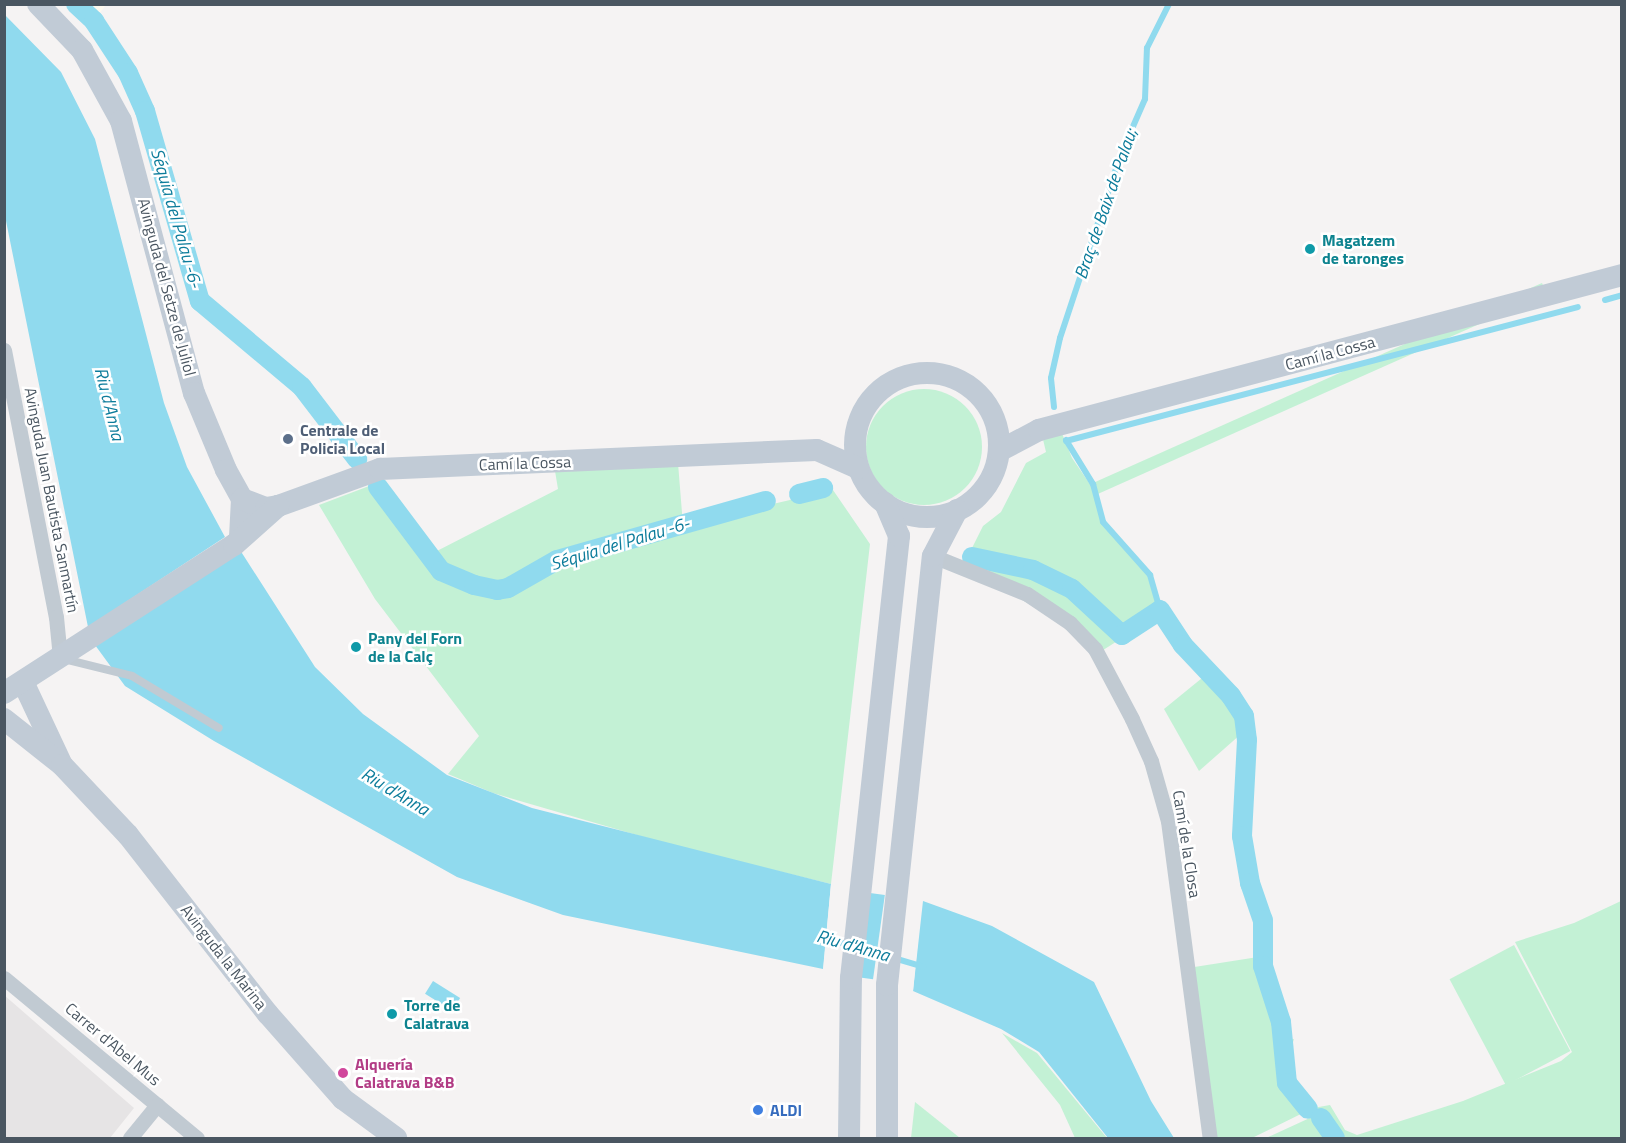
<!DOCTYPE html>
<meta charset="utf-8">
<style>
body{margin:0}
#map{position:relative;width:1626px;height:1143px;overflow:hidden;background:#f5f3f3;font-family:"Titillium Web",sans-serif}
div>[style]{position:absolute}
.commercial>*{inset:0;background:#fdf9ef}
.education>*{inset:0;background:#e6e4e5}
.green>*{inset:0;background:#c3f1d5;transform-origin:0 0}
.round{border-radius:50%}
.water>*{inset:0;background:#90daee;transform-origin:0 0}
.pier>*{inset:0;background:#f5f3f3}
.stream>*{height:6px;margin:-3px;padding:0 3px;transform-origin:3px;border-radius:3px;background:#90daee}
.canal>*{height:20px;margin:-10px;padding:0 10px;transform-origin:10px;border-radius:10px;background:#90daee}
.lane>*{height:8px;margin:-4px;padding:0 4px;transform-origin:4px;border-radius:4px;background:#c1cad2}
.street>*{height:15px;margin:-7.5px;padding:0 7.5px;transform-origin:7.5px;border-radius:7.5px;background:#c1cad2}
.secondary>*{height:22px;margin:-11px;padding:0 11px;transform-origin:11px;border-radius:11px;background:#c1cbd6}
.secondary>.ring{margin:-11px;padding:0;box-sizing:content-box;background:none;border:22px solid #c1cbd6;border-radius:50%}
.dots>*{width:16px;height:16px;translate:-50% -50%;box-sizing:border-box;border:3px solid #fff;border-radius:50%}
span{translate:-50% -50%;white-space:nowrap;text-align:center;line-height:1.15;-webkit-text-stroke:5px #fff;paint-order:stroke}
.culture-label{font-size:16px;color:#0d838f;font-weight:700}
.left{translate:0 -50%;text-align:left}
.street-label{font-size:16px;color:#4a5661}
.service-label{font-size:16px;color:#4e5e75;font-weight:700}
.hotel-label{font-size:16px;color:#b23c85;font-weight:700}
.shop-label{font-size:16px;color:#366cbe;font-weight:700}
.water-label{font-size:18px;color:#0c7c9b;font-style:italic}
.frame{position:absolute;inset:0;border:6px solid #4a5661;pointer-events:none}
</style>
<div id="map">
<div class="commercial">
<i style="clip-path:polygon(78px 5px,106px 5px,94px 20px)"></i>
</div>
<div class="education">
<i style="clip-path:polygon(4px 995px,134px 1108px,110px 1138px,5px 1138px)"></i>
</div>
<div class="green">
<i style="left:1542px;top:283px;width:12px;height:502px;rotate:66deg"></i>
<i class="round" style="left:866px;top:389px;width:116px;height:116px"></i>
<i style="clip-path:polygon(1059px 426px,1072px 458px,1096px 493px,1102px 522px,1142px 563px,1159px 604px,1160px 614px,1100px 652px,1096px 645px,964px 564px,983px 526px,1001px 512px,1026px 463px,1046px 452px,1041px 431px)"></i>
<i style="clip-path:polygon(678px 463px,683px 525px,833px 490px,870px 544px,831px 884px,671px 845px,493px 793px,448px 774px,479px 736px,375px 599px,319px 505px,385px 480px,433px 553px,558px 489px,555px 471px)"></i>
<i style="clip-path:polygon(1207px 674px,1223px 691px,1241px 727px,1241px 734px,1199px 771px,1164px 709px)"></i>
<i style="clip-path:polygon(1621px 901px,1621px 1138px,1266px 1138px,1314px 1116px,1313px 1108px,1252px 1138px,1212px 1138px,1188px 968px,1258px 957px,1281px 1041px,1294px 1039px,1288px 1058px,1295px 1081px,1313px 1108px,1330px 1105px,1345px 1130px,1357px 1135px,1463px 1101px,1561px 1061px,1572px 1052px,1515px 942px,1574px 923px)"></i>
<i style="left:1514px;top:945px;width:120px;height:73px;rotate:62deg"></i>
<i style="clip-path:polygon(1002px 1033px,1037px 1053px,1107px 1138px,1075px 1138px,1060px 1105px)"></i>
<i style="clip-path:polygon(915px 1102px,960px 1138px,911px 1138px)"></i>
</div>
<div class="water">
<i style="clip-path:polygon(4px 14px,61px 72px,95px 139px,164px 403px,187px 467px,225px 537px,88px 627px,5px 216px)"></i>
<i style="clip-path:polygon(240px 550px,315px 667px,363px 714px,447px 775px,532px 808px,831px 884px,823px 969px,563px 915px,457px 877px,214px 741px,125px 686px,95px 645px)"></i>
<i style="left:870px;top:893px;width:15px;height:85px;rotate:8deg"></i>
<i style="clip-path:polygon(923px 901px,992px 926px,1094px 982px,1151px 1101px,1174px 1138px,1108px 1138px,1039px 1052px,1001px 1029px,913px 991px)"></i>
<i style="left:433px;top:981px;width:32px;height:15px;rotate:32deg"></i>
</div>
<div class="pier">
<i style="clip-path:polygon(831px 884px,834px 884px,825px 972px,823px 972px)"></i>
<i style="clip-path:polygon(922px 898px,913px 991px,910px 985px)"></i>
</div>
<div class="stream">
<i style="left:1605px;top:300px;width:18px;rotate:-16deg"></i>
<i style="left:1054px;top:407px;width:29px;rotate:-96deg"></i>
<i style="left:1051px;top:378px;width:41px;rotate:-77.3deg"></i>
<i style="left:1060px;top:338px;width:194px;rotate:-71.7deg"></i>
<i style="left:1121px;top:154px;width:60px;rotate:-66.4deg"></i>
<i style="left:1145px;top:99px;width:51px;rotate:-87.8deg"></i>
<i style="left:1147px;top:48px;width:49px;rotate:-63.4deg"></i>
<i style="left:1066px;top:440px;width:52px;rotate:58.5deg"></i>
<i style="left:1093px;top:484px;width:39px;rotate:75deg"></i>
<i style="left:1103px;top:522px;width:71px;rotate:48.4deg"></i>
<i style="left:1150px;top:575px;width:36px;rotate:74deg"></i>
<i style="left:1066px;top:441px;width:529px;rotate:-14.67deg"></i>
<i style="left:818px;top:936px;width:32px;rotate:16deg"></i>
<i style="left:870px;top:951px;width:56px;rotate:16.5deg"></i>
</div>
<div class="canal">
<i style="left:76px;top:4px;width:25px;rotate:43deg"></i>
<i style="left:94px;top:21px;width:62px;rotate:56.8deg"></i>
<i style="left:128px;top:73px;width:42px;rotate:65.9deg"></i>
<i style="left:145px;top:111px;width:198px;rotate:73.9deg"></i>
<i style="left:200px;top:301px;width:133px;rotate:40.1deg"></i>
<i style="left:302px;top:387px;width:91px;rotate:52.6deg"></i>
<i style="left:378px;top:487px;width:105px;rotate:53.1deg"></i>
<i style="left:441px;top:571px;width:36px;rotate:23deg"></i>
<i style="left:474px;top:585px;width:24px;rotate:12deg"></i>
<i style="left:497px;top:590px;width:11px;rotate:-10deg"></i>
<i style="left:508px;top:588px;width:56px;rotate:-29.7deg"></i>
<i style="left:557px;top:560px;width:217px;rotate:-15.8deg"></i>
<i style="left:799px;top:494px;width:25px;rotate:-14deg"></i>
<i style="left:972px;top:557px;width:62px;rotate:12deg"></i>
<i style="left:1033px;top:570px;width:43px;rotate:26deg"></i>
<i style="left:1072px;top:589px;width:68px;rotate:42.6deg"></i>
<i style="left:1122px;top:635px;width:45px;rotate:-33.3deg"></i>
<i style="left:1160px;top:610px;width:42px;rotate:56.7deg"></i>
<i style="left:1183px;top:645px;width:70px;rotate:46.7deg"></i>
<i style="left:1231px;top:696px;width:24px;rotate:57deg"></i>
<i style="left:1244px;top:716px;width:24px;rotate:83deg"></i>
<i style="left:1247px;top:740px;width:96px;rotate:93deg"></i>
<i style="left:1242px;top:836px;width:48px;rotate:80.3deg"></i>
<i style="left:1250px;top:883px;width:39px;rotate:71deg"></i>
<i style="left:1263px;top:920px;width:46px;rotate:90deg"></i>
<i style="left:1263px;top:966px;width:59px;rotate:72.2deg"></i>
<i style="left:1281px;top:1022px;width:61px;rotate:84.4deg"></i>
<i style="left:1287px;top:1083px;width:33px;rotate:51deg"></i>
<i style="left:1321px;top:1118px;width:24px;rotate:55deg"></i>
</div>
<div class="lane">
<i style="left:64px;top:659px;width:70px;rotate:14deg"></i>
<i style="left:132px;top:676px;width:101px;rotate:30.9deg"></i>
</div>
<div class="street">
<i style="left:4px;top:350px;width:272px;rotate:79deg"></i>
<i style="left:56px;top:617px;width:41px;rotate:84.4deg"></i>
<i style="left:933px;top:556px;width:101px;rotate:22deg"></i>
<i style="left:1027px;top:594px;width:52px;rotate:34deg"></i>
<i style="left:1070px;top:623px;width:36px;rotate:46deg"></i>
<i style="left:1095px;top:649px;width:79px;rotate:62.1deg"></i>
<i style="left:1132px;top:719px;width:46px;rotate:65.7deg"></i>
<i style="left:1151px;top:761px;width:62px;rotate:74.2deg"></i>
<i style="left:1168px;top:821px;width:320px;rotate:82.5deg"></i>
<i style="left:4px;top:978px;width:251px;rotate:39.7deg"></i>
<i style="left:130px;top:1138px;width:43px;rotate:-50.7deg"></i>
</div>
<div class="secondary">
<i style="left:38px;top:4px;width:64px;rotate:46.3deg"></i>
<i style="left:82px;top:50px;width:81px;rotate:61.2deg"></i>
<i style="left:121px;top:121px;width:282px;rotate:75deg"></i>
<i style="left:194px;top:393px;width:83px;rotate:67.4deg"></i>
<i style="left:226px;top:470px;width:33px;rotate:61deg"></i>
<i style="left:242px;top:499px;width:39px;rotate:93deg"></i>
<i class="ring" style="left:855px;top:373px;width:122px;height:122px"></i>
<i style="left:999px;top:451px;width:45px;rotate:-27.7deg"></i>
<i style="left:1039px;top:430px;width:603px;rotate:-14.89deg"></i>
<i style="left:242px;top:499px;width:26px;rotate:21deg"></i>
<i style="left:266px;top:508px;width:12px;rotate:-9deg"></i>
<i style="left:278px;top:506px;width:109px;rotate:-19.9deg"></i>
<i style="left:380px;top:469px;width:437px;rotate:-2.5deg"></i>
<i style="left:817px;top:450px;width:45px;rotate:23.7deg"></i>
<i style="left:23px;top:682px;width:87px;rotate:64.9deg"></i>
<i style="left:4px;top:693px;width:274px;rotate:-32.8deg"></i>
<i style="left:234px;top:545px;width:59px;rotate:-41.6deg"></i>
<i style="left:4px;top:719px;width:74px;rotate:38.4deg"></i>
<i style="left:62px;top:765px;width:96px;rotate:46.7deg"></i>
<i style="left:128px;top:835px;width:227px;rotate:52deg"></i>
<i style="left:268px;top:1014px;width:113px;rotate:48.6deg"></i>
<i style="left:343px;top:1099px;width:66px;rotate:36.3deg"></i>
<i style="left:849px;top:1138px;width:160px;rotate:-89.3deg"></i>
<i style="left:851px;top:978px;width:445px;rotate:-83.8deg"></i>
<i style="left:899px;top:536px;width:36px;rotate:-113deg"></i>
<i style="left:887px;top:1138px;width:153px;rotate:-90deg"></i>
<i style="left:887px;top:985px;width:431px;rotate:-83.9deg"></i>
<i style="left:933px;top:556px;width:52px;rotate:-62.4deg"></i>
</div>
<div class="dots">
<i style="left:1310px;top:249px;background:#0f9aa8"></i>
<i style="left:288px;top:439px;background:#5c6f8a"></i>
<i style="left:356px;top:647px;background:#0f9aa8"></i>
<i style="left:392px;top:1014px;background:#0f9aa8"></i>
<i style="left:343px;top:1073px;background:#d1479c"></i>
<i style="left:758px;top:1110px;background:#3f7fe0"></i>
</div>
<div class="culture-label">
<span class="left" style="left:1322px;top:249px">Magatzem<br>de taronges</span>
<span class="left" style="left:368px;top:647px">Pany del Forn<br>de la Calç</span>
<span class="left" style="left:404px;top:1014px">Torre de<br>Calatrava</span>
</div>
<div class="street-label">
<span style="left:167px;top:287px;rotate:75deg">Avinguda del Setze de Juliol</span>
<span style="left:1330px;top:353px;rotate:-15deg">Camí la Cossa</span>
<span style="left:525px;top:463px;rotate:-2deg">Camí la Cossa</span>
<span style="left:52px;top:500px;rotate:79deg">Avinguda Juan Bautista Sanmartín</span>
<span style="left:1187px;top:844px;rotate:81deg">Camí de la Closa</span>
<span style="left:224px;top:957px;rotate:52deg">Avinguda la Marina</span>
<span style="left:113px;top:1044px;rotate:40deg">Carrer d'Abel Mus</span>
</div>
<div class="service-label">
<span class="left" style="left:300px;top:439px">Centrale de<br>Policia Local</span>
</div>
<div class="hotel-label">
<span class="left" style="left:355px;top:1073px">Alquería<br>Calatrava B&amp;B</span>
</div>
<div class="shop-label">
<span class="left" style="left:770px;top:1110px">ALDI</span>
</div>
<div class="water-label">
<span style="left:1106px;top:204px;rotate:-71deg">Braç de Baix de Palau;</span>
<span style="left:176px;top:218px;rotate:74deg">Séquia del Palau -6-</span>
<span style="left:109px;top:404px;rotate:76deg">Riu d'Anna</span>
<span style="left:620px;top:544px;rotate:-17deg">Séquia del Palau -6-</span>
<span style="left:395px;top:792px;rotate:31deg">Riu d'Anna</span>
<span style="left:853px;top:946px;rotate:16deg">Riu d'Anna</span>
</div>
<div class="frame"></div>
</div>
